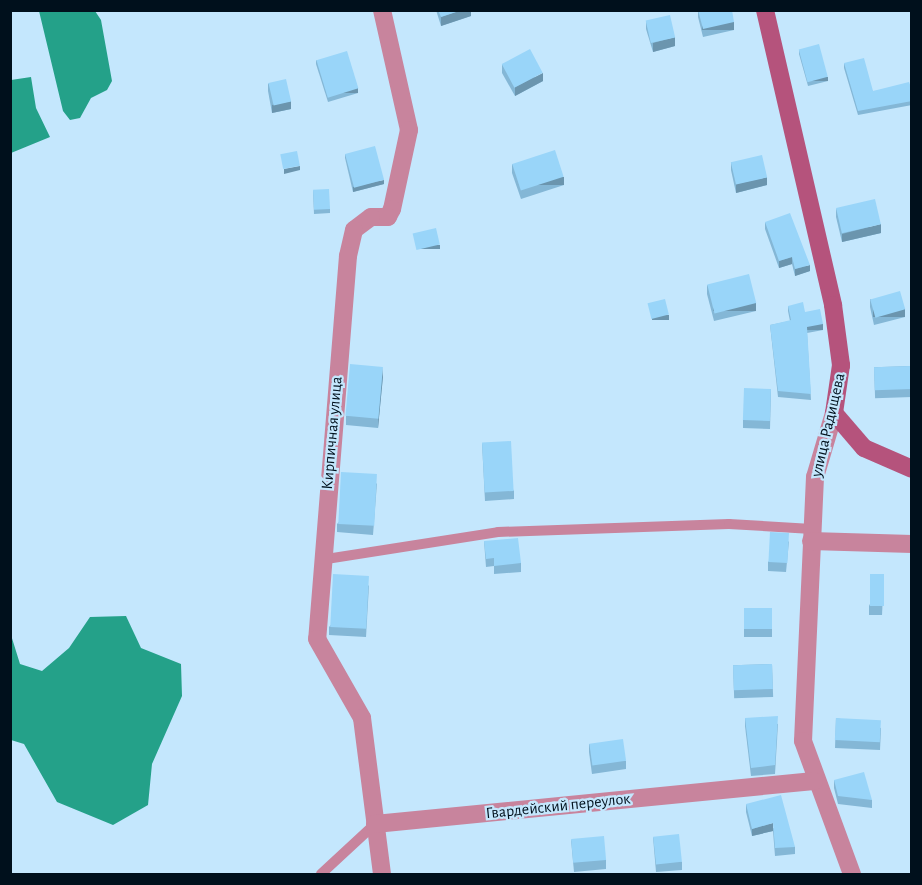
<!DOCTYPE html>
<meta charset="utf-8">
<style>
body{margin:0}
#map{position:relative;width:922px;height:885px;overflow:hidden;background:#c4e7fd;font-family:"Alegreya Sans",sans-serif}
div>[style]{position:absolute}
.water>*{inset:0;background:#24a189}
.lane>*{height:10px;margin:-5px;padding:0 5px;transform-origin:5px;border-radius:5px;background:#c8849d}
.street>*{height:18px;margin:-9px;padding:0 9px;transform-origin:9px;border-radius:9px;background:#c8849d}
.secondary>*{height:18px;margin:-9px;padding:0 9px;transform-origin:9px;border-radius:9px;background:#b5537c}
.wall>*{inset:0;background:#84b7d6;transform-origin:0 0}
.shaded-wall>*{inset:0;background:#6b95ae;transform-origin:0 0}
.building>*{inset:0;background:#99d5f9;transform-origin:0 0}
span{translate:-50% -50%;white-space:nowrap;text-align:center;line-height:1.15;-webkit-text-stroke:4.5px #c4e7fd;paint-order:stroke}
.street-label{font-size:16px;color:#00101c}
.frame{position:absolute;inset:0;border:12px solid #00101c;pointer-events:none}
</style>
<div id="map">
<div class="water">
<i style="clip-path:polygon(39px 11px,95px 11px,101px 20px,112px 81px,107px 90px,91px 98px,80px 118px,70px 120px,63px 111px)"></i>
<i style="clip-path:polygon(31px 77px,36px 108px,50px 137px,11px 153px,11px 80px)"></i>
<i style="clip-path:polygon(126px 616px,141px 648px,181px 664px,182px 696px,152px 764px,148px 805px,113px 825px,57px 802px,24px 744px,11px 740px,11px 635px,20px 664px,42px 671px,69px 648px,90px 617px)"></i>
</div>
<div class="lane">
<i style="left:320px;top:560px;width:180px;rotate:-8.9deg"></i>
<i style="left:498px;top:532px;width:231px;rotate:-2deg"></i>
<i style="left:729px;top:524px;width:83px;rotate:3.4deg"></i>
<i style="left:321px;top:874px;width:74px;rotate:-42.8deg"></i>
</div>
<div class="street">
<i style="left:382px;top:10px;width:123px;rotate:77.3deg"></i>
<i style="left:409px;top:130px;width:81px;rotate:102.1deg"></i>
<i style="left:392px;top:209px;width:9px;rotate:117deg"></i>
<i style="left:388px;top:217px;width:17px;rotate:180deg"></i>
<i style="left:371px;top:217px;width:21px;rotate:143deg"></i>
<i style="left:354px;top:230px;width:27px;rotate:103deg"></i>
<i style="left:348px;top:256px;width:384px;rotate:94.6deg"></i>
<i style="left:317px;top:639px;width:91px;rotate:60.3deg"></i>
<i style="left:362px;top:718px;width:157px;rotate:82.7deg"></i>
<i style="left:834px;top:413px;width:67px;rotate:106.5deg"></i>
<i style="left:815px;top:477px;width:264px;rotate:92.6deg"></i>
<i style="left:803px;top:741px;width:142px;rotate:69.8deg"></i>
<i style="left:811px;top:541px;width:101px;rotate:1.7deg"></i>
<i style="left:375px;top:824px;width:441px;rotate:-5.6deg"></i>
</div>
<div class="secondary">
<i style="left:765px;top:10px;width:303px;rotate:77deg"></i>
<i style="left:833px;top:305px;width:61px;rotate:82.4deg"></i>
<i style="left:841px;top:365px;width:49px;rotate:98.3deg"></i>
<i style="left:834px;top:413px;width:46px;rotate:49.4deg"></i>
<i style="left:864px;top:448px;width:52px;rotate:23.6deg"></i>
</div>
<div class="wall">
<i style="clip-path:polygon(436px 10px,471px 10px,471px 16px,441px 26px)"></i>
<i style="clip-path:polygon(698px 10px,734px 30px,703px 37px,698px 17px)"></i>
<i style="clip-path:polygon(646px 21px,675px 46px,653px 52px,646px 29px)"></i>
<i style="clip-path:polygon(799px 50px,828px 81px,808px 86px,799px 54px)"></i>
<i style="clip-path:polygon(316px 60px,358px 93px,328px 102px,316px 64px)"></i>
<i style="clip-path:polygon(844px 63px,873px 91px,912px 90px,912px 105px,858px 115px,844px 68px)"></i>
<i style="clip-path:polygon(502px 64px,543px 81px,515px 96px,502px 73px)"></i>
<i style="clip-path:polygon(268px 83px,291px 109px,272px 113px,268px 91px)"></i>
<i style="clip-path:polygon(345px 154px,384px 184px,353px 192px,345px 158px)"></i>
<i style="clip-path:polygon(731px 162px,767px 185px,736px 193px,731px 170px)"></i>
<i style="clip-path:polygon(512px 164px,564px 185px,521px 199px,512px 173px)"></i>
<i style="clip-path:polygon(313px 190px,330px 209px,330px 213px,314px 214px)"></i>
<i style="clip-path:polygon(836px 209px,881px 233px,842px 242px,836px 217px)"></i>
<i style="clip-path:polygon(765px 222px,810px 271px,795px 276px,792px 264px,779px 268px,765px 229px)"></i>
<i style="clip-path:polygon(707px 285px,756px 311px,714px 321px,707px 294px)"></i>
<i style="clip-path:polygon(870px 299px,905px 317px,874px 325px,870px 307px)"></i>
<i style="clip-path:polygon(788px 306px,805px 312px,823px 330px,807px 333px,811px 400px,778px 397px,770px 325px,790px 321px,788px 311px)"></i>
<i style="left:911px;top:366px;width:31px;height:37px;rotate:88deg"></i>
<i style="clip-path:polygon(383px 376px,378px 428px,346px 425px,346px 416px)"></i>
<i style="clip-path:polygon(771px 389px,770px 429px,743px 428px,743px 420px)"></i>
<i style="clip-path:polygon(482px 443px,514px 491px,514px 499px,485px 501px)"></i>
<i style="clip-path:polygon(377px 483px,373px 535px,337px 532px,337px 524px)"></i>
<i style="clip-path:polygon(484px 541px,521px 563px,521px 572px,494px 574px,494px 566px,486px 567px)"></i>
<i style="clip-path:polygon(789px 541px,786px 572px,768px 571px,768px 562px)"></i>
<i style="clip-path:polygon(884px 574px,882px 615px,869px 615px,869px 606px)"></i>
<i style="clip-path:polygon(369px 585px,366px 637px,329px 635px,329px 627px)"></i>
<i style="left:744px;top:608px;width:28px;height:29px"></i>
<i style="left:772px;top:664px;width:33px;height:39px;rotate:88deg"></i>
<i style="clip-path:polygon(745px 718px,778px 724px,775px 774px,751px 776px,745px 726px)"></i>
<i style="clip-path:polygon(836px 718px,881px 728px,880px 750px,835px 748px)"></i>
<i style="clip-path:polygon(589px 744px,626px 761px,626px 769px,592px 774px,589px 752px)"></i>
<i style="clip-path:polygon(834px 780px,872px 800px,872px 808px,838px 804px,834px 788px)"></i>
<i style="clip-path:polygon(746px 804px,795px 847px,795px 854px,775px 856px,773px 831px,752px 836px,746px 812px)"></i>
<i style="clip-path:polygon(653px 837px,682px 862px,682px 870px,656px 872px)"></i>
<i style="clip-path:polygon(571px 840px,606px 860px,606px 869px,574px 872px)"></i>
</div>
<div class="shaded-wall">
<i style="clip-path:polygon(462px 10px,471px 10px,471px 16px,441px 26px,441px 17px)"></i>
<i style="left:734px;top:22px;width:8px;height:32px;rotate:90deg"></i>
<i style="clip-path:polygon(675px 37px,675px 46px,653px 52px,653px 43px)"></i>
<i style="clip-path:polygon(543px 73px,543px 81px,515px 96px,515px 87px)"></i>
<i style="left:828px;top:77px;width:4px;height:21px;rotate:90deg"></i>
<i style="left:358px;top:88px;width:5px;height:31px;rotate:90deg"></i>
<i style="clip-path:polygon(291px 101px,291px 109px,272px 113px,272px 105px)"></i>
<i style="clip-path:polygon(300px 166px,300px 170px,284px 174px,284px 169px)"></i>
<i style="left:564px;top:177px;width:8px;height:45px;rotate:90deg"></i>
<i style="clip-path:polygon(767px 177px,767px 185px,736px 193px,736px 184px)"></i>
<i style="clip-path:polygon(384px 180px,384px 184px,353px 192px,353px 187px)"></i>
<i style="clip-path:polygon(881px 224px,881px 233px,842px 242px,842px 234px)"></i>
<i style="left:440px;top:245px;width:4px;height:23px;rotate:90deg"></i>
<i style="clip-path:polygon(792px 257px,792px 264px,779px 268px,779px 261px)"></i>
<i style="clip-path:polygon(810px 265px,810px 271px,795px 276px,795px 269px)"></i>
<i style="left:756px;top:303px;width:8px;height:43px;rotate:90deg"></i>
<i style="left:905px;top:309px;width:8px;height:32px;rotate:90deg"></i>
<i style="left:669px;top:315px;width:5px;height:17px;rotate:90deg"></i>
<i style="left:823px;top:324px;width:6px;height:16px;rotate:90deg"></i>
<i style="clip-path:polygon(383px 367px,383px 376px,378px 428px,378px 419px)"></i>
<i style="clip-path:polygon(773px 823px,773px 831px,752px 836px,752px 829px)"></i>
</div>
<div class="building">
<i style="clip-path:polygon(438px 10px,462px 10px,441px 17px)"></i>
<i style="clip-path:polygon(698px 10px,732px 10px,734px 22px,703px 29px)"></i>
<i style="left:670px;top:15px;width:23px;height:25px;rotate:77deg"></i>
<i style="left:819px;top:44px;width:34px;height:21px;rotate:75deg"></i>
<i style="left:530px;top:49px;width:27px;height:32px;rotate:62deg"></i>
<i style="left:347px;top:51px;width:39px;height:32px;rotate:73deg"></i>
<i style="clip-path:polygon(864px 58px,873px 91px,909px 82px,912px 90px,912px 101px,858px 111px,844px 63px)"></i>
<i style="left:286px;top:79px;width:23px;height:18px;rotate:77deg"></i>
<i style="left:375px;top:146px;width:35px;height:31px;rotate:75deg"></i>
<i style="left:555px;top:150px;width:28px;height:45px;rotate:72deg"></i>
<i style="left:297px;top:151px;width:15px;height:17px;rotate:79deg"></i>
<i style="left:762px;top:155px;width:23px;height:32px;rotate:77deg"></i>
<i style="left:329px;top:189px;width:20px;height:16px;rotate:87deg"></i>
<i style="left:875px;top:199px;width:26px;height:40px;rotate:77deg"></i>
<i style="clip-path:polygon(790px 213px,810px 265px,795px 269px,792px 257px,779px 261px,765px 222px)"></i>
<i style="left:436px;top:228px;width:17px;height:24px;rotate:77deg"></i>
<i style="left:749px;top:274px;width:30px;height:43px;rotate:76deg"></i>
<i style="left:900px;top:291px;width:19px;height:31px;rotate:74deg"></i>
<i style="left:665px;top:299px;width:16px;height:18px;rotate:76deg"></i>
<i style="clip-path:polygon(803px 302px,805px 312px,820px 309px,823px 324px,807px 327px,811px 394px,778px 391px,770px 325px,791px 320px,788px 306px)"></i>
<i style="left:350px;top:364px;width:33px;height:52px;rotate:5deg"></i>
<i style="left:911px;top:366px;width:23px;height:37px;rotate:88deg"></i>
<i style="left:744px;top:388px;width:27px;height:32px;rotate:2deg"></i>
<i style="left:511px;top:441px;width:50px;height:29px;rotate:87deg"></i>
<i style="left:341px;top:472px;width:36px;height:52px;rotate:3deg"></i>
<i style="left:770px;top:532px;width:19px;height:30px;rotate:3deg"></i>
<i style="clip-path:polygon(518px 538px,521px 563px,494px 566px,494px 558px,486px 559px,484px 541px)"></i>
<i style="left:333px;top:574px;width:36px;height:53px;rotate:3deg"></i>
<i style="left:870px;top:574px;width:14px;height:32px"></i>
<i style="left:744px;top:608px;width:28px;height:21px"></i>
<i style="left:772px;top:664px;width:25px;height:39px;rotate:88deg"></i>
<i style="clip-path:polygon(778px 716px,775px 765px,751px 768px,745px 718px)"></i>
<i style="left:836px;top:718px;width:45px;height:22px;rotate:3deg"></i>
<i style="left:623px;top:739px;width:22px;height:34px;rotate:82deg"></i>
<i style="clip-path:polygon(864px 772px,872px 800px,838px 796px,834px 780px)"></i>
<i style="clip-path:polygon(781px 795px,795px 847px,775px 848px,773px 823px,752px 829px,746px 804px)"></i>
<i style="left:679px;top:834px;width:28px;height:26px;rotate:84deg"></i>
<i style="left:604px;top:836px;width:24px;height:33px;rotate:85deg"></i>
</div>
<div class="street-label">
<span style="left:828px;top:425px;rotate:-77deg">улица Радищева</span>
<span style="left:332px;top:433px;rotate:-85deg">Кирпичная улица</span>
<span style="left:558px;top:806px;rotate:-6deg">Гвардейский переулок</span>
</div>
<div class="frame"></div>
</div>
